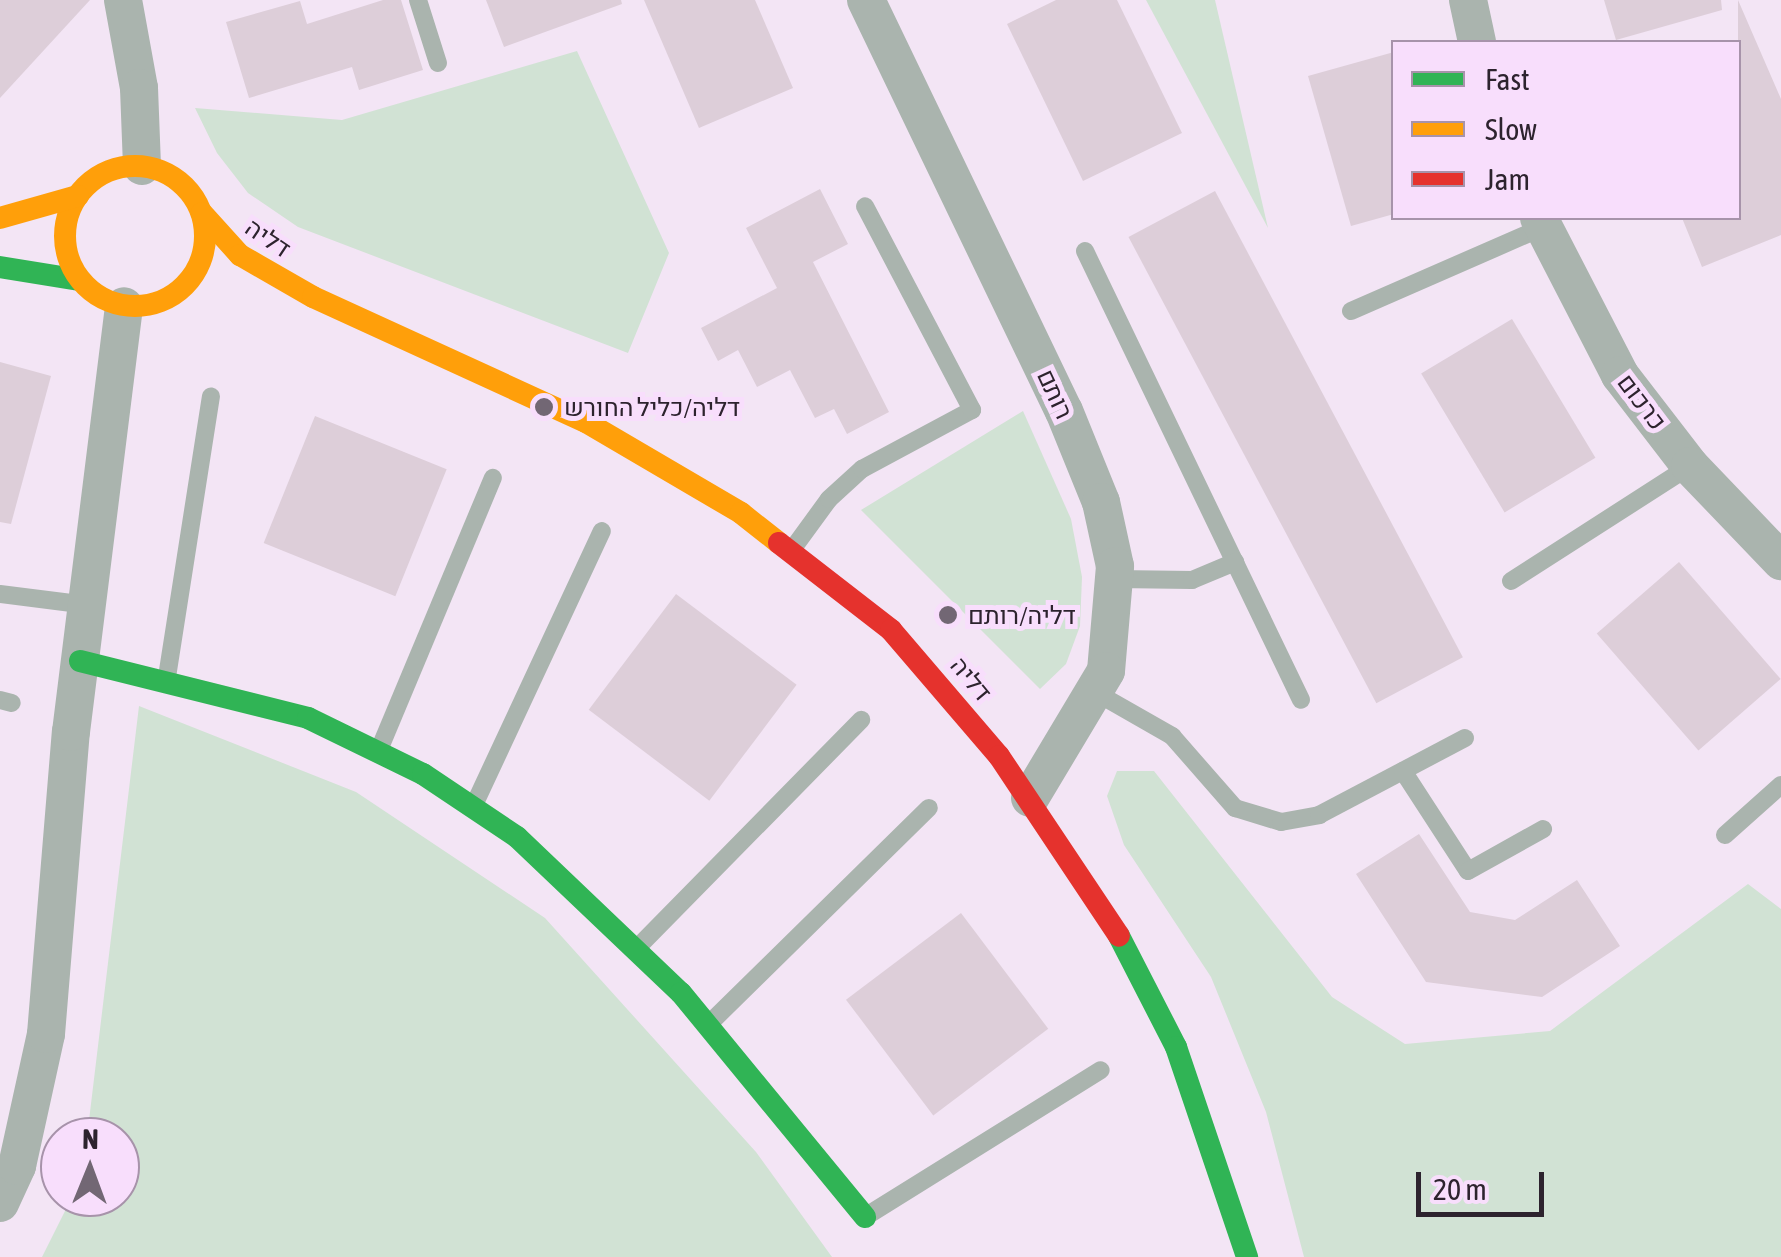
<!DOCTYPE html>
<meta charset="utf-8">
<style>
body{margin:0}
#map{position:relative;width:1781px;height:1257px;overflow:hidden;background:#f3e5f5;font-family:"Asap Condensed",Heebo,sans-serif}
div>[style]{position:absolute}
.green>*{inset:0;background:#d1e2d4}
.building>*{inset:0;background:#ddced9;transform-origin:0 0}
.lane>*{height:18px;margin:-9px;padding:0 9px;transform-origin:9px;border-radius:9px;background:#aab4ae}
.street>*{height:38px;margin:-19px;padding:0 19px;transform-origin:19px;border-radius:19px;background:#aab4ae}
.fast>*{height:22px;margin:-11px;padding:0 11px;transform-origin:11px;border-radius:11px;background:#30b455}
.slow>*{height:22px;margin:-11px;padding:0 11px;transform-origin:11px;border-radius:11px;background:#ff9f0a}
.slow>.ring{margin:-11px;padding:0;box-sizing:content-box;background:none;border:22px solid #ff9f0a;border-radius:50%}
.jam>*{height:22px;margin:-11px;padding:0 11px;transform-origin:11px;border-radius:11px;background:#e5322d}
.dots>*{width:28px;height:28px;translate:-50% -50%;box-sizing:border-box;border:5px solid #f8defc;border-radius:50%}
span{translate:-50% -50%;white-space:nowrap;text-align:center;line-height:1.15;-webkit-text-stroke:10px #f8defc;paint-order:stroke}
.street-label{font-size:25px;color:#2d232e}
.poi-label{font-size:25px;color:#2d232e}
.left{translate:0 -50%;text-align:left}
.legend{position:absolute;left:1391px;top:40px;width:350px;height:180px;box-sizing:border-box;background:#f8defc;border:2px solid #a793aa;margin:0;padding:12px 18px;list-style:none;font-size:30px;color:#2d232e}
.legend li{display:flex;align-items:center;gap:20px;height:50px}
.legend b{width:50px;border:2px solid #a793aa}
.north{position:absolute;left:40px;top:1117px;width:100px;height:100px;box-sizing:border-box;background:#f8defc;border:2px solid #a793aa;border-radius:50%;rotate:1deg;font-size:28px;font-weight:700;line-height:40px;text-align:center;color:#2d232e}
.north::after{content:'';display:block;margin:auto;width:35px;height:45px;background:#726774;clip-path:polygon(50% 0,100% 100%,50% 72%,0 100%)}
.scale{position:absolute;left:1416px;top:1172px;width:128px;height:45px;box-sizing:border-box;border:5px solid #2d232e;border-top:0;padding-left:12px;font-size:30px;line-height:35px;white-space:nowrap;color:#2d232e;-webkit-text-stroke:8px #f8defc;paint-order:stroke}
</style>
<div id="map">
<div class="green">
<i style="clip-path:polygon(1146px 0,1215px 0,1268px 228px)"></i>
<i style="clip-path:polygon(577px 51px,669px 253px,628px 353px,298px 227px,248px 193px,217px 153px,195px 108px,342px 120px)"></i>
<i style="clip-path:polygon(1023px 411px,1071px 519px,1082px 577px,1080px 626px,1066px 664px,1040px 689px,861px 510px)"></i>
<i style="clip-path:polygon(139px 706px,356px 792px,545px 918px,756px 1152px,832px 1257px,42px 1257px,72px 1197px,120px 1197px,120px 1137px,87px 1137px)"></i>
<i style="clip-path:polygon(1117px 771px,1154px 771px,1332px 997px,1405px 1044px,1550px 1031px,1748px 884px,1781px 909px,1781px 1257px,1304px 1257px,1266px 1112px,1211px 977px,1124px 845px,1107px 796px)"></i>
</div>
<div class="building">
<i style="clip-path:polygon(0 0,90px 0,0 98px)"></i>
<i style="clip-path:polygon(383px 0,401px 0,423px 70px,359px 90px,352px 67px,249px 98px,226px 22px,300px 1px,307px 24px)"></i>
<i style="clip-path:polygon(486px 0,621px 0,622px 4px,504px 47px)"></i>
<i style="clip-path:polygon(644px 0,755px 0,793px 88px,699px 128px)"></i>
<i style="clip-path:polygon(1056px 0,1117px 0,1182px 133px,1083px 181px,1007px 24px)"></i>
<i style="clip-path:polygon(1604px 0,1721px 0,1722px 10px,1616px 40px)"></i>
<i style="clip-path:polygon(1738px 0,1781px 99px,1781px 235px,1702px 267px,1682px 218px,1738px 218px)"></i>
<i style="clip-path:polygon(1394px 52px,1394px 214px,1351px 226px,1308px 76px)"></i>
<i style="clip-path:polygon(820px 189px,848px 244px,813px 262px,889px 412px,847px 434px,834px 409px,815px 418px,790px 370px,757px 387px,738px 350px,718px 361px,701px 328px,777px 288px,746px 228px)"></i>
<i style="left:1215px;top:191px;width:528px;height:98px;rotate:62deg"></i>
<i style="left:1512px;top:319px;width:162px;height:106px;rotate:59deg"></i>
<i style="clip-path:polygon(0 362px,51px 376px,11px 524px,0 522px)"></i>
<i style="left:315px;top:416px;width:142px;height:137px;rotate:22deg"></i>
<i style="left:1679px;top:562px;width:155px;height:109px;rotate:49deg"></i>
<i style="left:676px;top:594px;width:151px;height:145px;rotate:37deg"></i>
<i style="clip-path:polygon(1419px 834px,1470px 912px,1515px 920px,1577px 880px,1620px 946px,1542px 997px,1426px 982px,1356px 874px)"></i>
<i style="left:961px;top:913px;width:145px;height:144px;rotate:53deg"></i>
</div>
<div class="lane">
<i style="left:418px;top:0;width:66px;rotate:72.4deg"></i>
<i style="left:1085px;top:251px;width:498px;rotate:64.3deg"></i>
<i style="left:1351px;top:311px;width:210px;rotate:-23.6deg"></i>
<i style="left:794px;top:547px;width:59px;rotate:-53.9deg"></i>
<i style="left:829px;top:499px;width:45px;rotate:-42.3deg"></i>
<i style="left:862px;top:469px;width:125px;rotate:-28.2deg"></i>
<i style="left:972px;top:410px;width:230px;rotate:-117.7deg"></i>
<i style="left:1115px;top:579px;width:77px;rotate:0.7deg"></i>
<i style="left:1192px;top:580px;width:47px;rotate:-22.7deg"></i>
<i style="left:1511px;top:581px;width:213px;rotate:-32.7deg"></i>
<i style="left:0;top:594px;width:88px;rotate:7.2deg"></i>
<i style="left:167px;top:677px;width:284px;rotate:-81.1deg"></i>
<i style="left:1095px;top:692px;width:89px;rotate:29.7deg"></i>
<i style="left:1172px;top:736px;width:96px;rotate:48.8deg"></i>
<i style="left:1235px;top:808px;width:48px;rotate:16.9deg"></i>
<i style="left:1281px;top:822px;width:39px;rotate:-10deg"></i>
<i style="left:1319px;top:815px;width:165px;rotate:-27.8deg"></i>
<i style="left:0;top:700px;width:12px;rotate:14deg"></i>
<i style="left:379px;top:750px;width:295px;rotate:-67.3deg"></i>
<i style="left:1403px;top:771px;width:119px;rotate:57deg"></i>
<i style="left:1468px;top:871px;width:86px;rotate:-29.2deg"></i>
<i style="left:475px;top:803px;width:300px;rotate:-65deg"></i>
<i style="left:1725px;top:835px;width:75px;rotate:-41.8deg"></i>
<i style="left:637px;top:948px;width:320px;rotate:-45.5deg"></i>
<i style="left:712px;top:1021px;width:304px;rotate:-44.5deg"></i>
<i style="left:868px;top:1215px;width:274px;rotate:-31.9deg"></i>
</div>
<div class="street">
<i style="left:123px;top:0;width:89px;rotate:79.7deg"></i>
<i style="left:139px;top:88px;width:78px;rotate:87.8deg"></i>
<i style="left:866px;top:0;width:456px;rotate:64.3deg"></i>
<i style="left:1064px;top:411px;width:98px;rotate:67.9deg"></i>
<i style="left:1101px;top:502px;width:66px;rotate:77.7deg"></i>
<i style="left:1115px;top:566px;width:105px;rotate:94.9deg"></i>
<i style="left:1106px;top:671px;width:148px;rotate:120.9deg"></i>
<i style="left:1468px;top:0;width:43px;rotate:77.9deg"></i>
<i style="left:1539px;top:218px;width:177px;rotate:62.7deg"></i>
<i style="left:1620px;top:375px;width:115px;rotate:52.4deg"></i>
<i style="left:1690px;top:466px;width:132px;rotate:46.2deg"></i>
<i style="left:0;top:1203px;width:41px;rotate:-65.3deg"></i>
<i style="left:17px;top:1166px;width:135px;rotate:-77.6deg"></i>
<i style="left:46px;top:1034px;width:303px;rotate:-85.3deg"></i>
<i style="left:71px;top:732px;width:429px;rotate:-82.9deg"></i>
</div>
<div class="fast">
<i style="left:0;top:267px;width:80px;rotate:9.3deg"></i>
<i style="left:80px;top:661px;width:235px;rotate:14deg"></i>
<i style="left:308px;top:718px;width:128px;rotate:26deg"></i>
<i style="left:423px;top:774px;width:113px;rotate:33.8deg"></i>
<i style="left:517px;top:837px;width:226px;rotate:43.6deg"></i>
<i style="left:681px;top:993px;width:290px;rotate:50.6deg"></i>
<i style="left:1119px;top:936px;width:125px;rotate:62.8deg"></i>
<i style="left:1176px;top:1047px;width:222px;rotate:71.3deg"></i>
</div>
<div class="slow">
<i class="ring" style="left:65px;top:166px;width:118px;height:118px"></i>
<i style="left:202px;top:213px;width:57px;rotate:47.9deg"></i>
<i style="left:240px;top:255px;width:84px;rotate:29.9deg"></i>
<i style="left:313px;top:297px;width:300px;rotate:24.6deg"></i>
<i style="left:586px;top:422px;width:180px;rotate:30.4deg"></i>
<i style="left:741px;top:513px;width:48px;rotate:38.3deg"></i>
<i style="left:0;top:218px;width:81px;rotate:-15.8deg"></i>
</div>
<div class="jam">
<i style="left:779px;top:543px;width:142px;rotate:37.8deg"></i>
<i style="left:891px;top:630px;width:166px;rotate:49.4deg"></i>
<i style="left:999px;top:756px;width:216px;rotate:56.3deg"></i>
</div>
<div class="dots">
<i style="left:544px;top:407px;background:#726774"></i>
<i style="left:948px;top:615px;background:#726774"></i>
</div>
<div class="street-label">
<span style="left:268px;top:238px;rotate:34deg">דליה</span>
<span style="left:1055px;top:394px;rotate:65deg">רותם</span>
<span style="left:1642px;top:402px;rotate:53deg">כרכום</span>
<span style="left:971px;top:679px;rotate:50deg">דליה</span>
</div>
<div class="poi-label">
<span class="left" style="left:564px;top:407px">דליה/כליל החורש</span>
<span class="left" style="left:968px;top:615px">דליה/רותם</span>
</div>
<ul class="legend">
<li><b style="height:12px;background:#30b455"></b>Fast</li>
<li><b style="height:12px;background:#ff9f0a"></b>Slow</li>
<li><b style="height:12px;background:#e5322d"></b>Jam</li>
</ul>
<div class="north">N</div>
<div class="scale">20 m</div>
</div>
